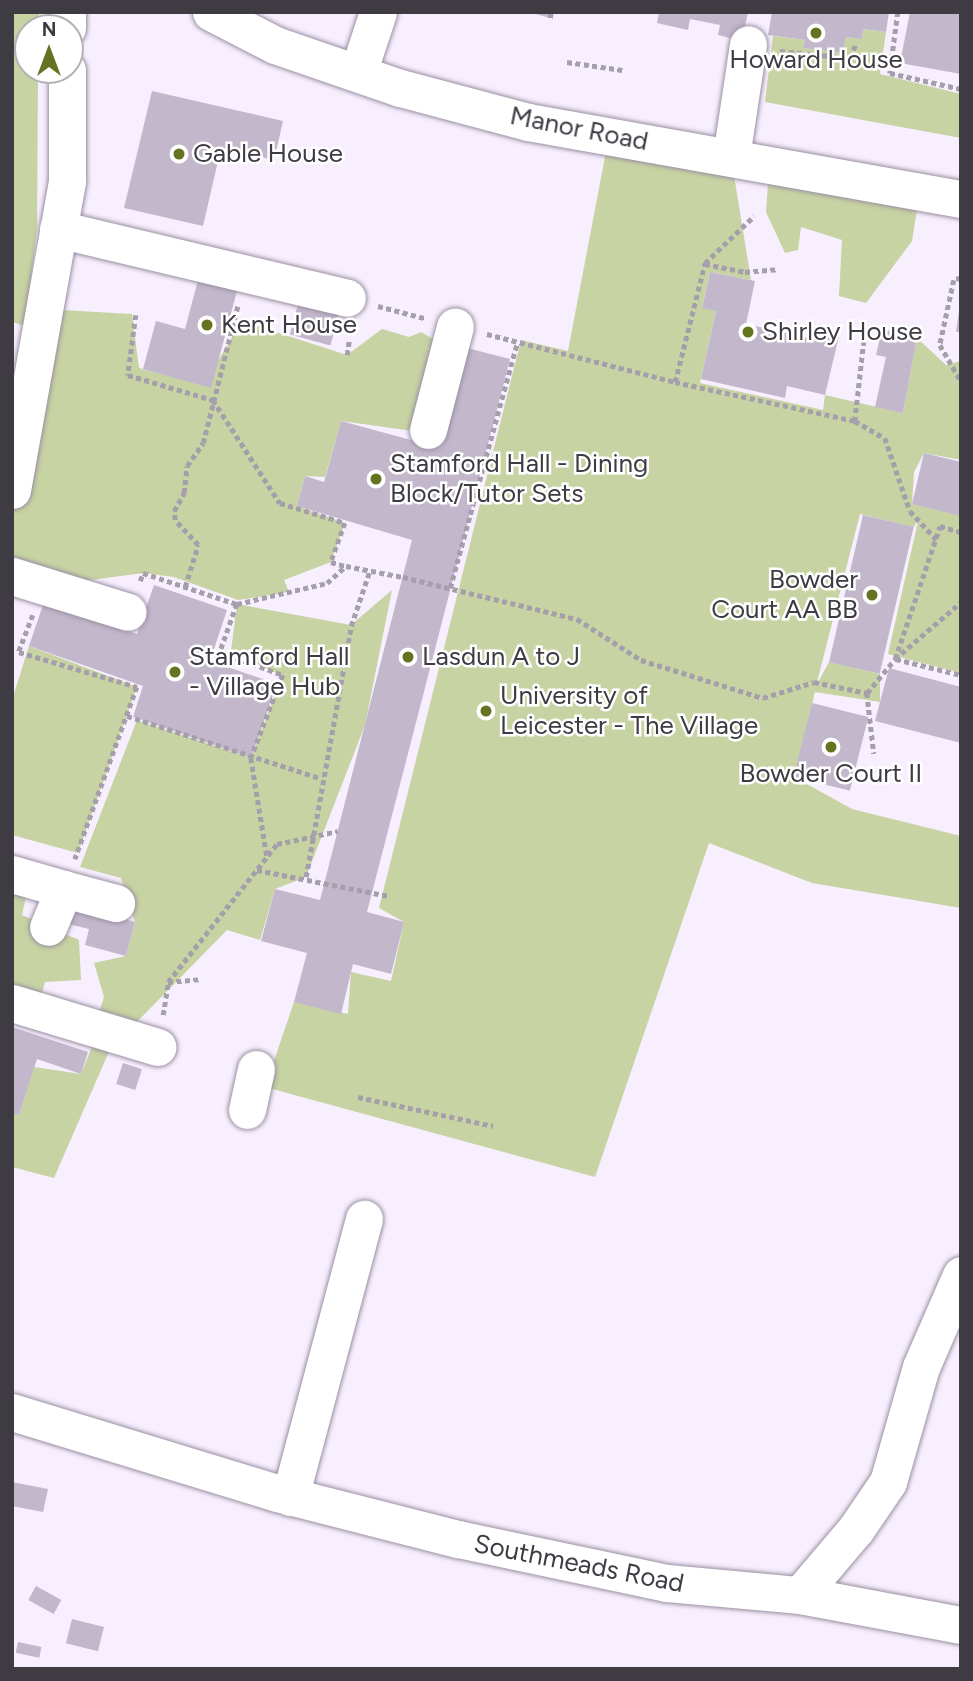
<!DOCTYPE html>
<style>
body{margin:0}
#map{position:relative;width:973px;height:1681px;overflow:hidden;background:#f7eefe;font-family:Figtree,sans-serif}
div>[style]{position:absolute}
.green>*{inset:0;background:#c7d3a2}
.building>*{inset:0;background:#c2b7cb;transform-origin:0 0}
.path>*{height:4.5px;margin-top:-2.25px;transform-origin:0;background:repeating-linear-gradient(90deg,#a59fab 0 5px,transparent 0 8.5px)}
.roads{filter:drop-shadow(0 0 2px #9a90a2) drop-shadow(0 0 2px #9a90a2)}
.minor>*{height:37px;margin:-18.5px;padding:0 18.5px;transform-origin:18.5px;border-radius:18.5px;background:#fff}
.dots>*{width:19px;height:19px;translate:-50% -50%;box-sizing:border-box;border:4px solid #fff;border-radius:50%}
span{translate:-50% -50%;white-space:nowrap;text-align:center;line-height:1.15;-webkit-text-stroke:5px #fff;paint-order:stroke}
.poi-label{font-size:26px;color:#3f3b43}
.left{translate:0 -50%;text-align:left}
.right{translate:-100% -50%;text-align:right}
.street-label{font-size:26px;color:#3f3b43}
.frame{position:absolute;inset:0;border:14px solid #3f3b43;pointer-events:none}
.north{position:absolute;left:14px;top:14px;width:70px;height:70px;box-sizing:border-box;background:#fff;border:2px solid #b2b1b4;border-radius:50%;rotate:0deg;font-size:19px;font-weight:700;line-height:28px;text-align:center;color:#3f3b43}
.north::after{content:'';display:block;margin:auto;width:24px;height:32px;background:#667421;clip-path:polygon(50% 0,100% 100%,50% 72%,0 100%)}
</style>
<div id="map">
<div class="green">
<i style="clip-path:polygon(12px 12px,39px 12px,39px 28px,28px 28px,28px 70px,38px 70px,37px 229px,25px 326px,12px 322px)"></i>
<i style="clip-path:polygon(863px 29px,886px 32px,880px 74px,961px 94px,961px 138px,765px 102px,773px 36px,805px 40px,803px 48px,843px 53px,846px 37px,862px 39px)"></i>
<i style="clip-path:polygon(609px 136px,731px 157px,751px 280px,710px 272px,702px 307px,716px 311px,700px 383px,823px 410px,825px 395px,903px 413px,917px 338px,946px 365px,961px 361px,961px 460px,924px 453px,914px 472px,912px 504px,961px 515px,961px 673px,888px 654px,919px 517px,914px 527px,860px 514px,816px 686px,829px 662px,880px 674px,880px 702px,815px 692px,794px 777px,852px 809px,961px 836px,961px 908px,812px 883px,709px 843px,595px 1177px,265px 1087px,294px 1002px,348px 1014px,351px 972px,391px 981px,404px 922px,379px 908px,521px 340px,568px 351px)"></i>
<i style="clip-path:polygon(769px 168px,920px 191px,912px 241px,866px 303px,839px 296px,842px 240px,801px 227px,798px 250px,785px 253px,766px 212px)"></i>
<i style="clip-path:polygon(44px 309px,132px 314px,139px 368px,203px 385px,242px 321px,347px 355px,382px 329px,409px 337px,421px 332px,445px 346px,426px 349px,437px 349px,413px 431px,341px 421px,325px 477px,305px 476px,297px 506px,345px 523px,331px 562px,284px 580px,289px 592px,238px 600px,174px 577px,143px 573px,83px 581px,12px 559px,12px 487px)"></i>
<i style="clip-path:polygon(392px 590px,365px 725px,306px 877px,275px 889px,260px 940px,227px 930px,129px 1030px,97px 1020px,104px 997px,94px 963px,126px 956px,135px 922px,121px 878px,80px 867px,137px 720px,251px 758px,282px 676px,231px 651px,237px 604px,351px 625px)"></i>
<i style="clip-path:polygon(29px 646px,137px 687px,78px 853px,12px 835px,12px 700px)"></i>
<i style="clip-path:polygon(12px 874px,30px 879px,22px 915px,79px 940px,81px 980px,45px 982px,37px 1011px,12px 1003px)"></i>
<i style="clip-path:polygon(95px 1039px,111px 1047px,54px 1178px,12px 1167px,12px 1113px,19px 1115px,34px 1067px,81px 1074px)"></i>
</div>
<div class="building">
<i style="clip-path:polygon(529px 12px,551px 12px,550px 18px)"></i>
<i style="clip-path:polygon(659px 12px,748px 12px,742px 41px,718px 35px,720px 25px,690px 19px,688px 30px,657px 23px)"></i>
<i style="clip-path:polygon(772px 12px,889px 12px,886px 32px,863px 29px,862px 39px,846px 37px,843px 53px,803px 48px,805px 40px,768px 35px)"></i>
<i style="clip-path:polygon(910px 12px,961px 12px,961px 74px,900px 63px)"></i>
<i style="clip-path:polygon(152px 91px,283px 121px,274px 160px,221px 148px,203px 226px,124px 208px)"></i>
<i style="clip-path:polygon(202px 265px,241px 276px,211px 388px,143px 369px,156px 321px,185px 329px)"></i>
<i style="clip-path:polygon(710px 272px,755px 281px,746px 324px,808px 338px,810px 329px,839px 336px,825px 395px,787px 386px,785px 398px,701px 379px,716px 311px,702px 308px)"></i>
<i style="left:301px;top:293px;width:42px;height:43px;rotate:15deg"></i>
<i style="clip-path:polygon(959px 311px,961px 311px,961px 332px,956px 332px)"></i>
<i style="clip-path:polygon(882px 329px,917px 338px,903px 413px,875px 407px,886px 357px,876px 355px)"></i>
<i style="clip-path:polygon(463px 347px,510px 359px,367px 912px,404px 922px,391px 974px,353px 964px,341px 1014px,294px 1002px,307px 953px,261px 941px,275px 889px,320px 900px,412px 540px,297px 506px,305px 476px,324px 482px,341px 421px,437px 447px)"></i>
<i style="clip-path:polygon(924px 453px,961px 462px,961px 516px,912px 504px)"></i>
<i style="left:863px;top:515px;width:52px;height:151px;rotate:13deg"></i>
<i style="clip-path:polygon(154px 585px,227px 610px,210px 661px,277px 684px,251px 758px,133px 717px,143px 686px,29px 646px,44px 602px,137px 634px)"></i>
<i style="clip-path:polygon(889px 668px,961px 687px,961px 743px,875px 721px)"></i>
<i style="left:812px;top:703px;width:58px;height:76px;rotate:14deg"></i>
<i style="clip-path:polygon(73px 905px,135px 922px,126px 956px,85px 945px,89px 929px,68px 924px)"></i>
<i style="clip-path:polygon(12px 1027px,88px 1052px,81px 1074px,37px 1059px,19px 1115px,12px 1113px)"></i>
<i style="left:123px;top:1063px;width:20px;height:22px;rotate:18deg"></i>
<i style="clip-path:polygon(12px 1482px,48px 1489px,43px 1512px,12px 1506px)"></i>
<i style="left:36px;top:1586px;width:29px;height:16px;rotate:29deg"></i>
<i style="left:72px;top:1619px;width:33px;height:25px;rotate:14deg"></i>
<i style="left:18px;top:1642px;width:24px;height:11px;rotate:12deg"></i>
</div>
<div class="path">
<i style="left:898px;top:12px;width:62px;rotate:97.5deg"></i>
<i style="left:890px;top:73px;width:73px;rotate:12.7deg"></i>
<i style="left:550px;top:18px;width:6px;rotate:-81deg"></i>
<i style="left:780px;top:51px;width:70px;rotate:5.7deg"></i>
<i style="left:850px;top:58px;width:16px;rotate:-68deg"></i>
<i style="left:567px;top:62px;width:56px;rotate:8.3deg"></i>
<i style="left:705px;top:264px;width:41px;rotate:11.3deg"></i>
<i style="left:745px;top:272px;width:32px;rotate:-5deg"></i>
<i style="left:961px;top:278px;width:7px;rotate:164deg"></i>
<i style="left:954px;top:280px;width:66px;rotate:102.2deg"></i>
<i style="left:940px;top:345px;width:42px;rotate:59.7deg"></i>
<i style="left:378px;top:306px;width:48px;rotate:14.6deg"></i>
<i style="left:136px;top:315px;width:61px;rotate:97.6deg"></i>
<i style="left:128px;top:375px;width:89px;rotate:16.4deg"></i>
<i style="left:213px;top:400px;width:123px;rotate:57deg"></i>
<i style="left:280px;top:503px;width:68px;rotate:17.1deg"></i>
<i style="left:345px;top:523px;width:41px;rotate:109.7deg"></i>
<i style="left:331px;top:562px;width:15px;rotate:16deg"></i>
<i style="left:865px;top:332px;width:90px;rotate:96.4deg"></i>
<i style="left:855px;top:421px;width:34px;rotate:30deg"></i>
<i style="left:885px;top:438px;width:77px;rotate:71.1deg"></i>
<i style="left:910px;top:511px;width:40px;rotate:47deg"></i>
<i style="left:487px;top:334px;width:194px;rotate:14.3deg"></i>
<i style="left:675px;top:382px;width:184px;rotate:12.2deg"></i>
<i style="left:347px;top:355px;width:15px;rotate:-82deg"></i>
<i style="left:675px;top:382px;width:123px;rotate:-75.9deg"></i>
<i style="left:705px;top:263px;width:68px;rotate:-43.8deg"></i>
<i style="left:140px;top:581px;width:9px;rotate:-69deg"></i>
<i style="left:143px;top:573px;width:99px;rotate:18.3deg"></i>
<i style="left:237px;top:604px;width:92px;rotate:-13.1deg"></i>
<i style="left:327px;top:583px;width:25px;rotate:-42deg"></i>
<i style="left:346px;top:566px;width:58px;rotate:10.9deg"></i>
<i style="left:403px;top:577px;width:179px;rotate:13.6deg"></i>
<i style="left:577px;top:619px;width:76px;rotate:32.6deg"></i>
<i style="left:641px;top:660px;width:128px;rotate:17.3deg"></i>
<i style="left:763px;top:698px;width:53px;rotate:-17.4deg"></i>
<i style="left:814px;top:682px;width:54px;rotate:11.7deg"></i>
<i style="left:867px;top:693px;width:61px;rotate:83.5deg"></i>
<i style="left:185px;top:587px;width:44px;rotate:-72.8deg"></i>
<i style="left:198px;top:545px;width:34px;rotate:-133deg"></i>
<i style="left:175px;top:520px;width:9px;rotate:-96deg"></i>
<i style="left:174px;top:511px;width:21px;rotate:-61deg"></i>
<i style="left:184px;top:493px;width:27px;rotate:-84deg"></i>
<i style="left:187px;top:466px;width:28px;rotate:-55deg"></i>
<i style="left:203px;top:443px;width:142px;rotate:-75.8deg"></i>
<i style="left:450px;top:588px;width:254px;rotate:-74.7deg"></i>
<i style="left:237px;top:604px;width:51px;rotate:109.5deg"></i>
<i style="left:220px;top:652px;width:67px;rotate:20.1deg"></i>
<i style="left:283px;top:675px;width:89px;rotate:111.1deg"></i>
<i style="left:251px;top:758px;width:100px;rotate:80.8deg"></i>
<i style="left:33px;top:615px;width:40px;rotate:111deg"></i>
<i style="left:19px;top:652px;width:123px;rotate:16.5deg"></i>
<i style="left:137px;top:687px;width:183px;rotate:109.8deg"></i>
<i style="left:895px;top:659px;width:140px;rotate:-71.3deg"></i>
<i style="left:940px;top:526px;width:22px;rotate:16deg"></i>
<i style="left:896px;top:659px;width:67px;rotate:13.8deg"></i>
<i style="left:867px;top:693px;width:44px;rotate:-50.5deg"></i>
<i style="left:895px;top:659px;width:87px;rotate:-40.8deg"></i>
<i style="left:127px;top:716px;width:203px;rotate:17.8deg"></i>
<i style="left:257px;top:870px;width:134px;rotate:11.2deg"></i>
<i style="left:306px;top:877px;width:255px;rotate:-79.8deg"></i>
<i style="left:351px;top:626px;width:59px;rotate:-71.3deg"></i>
<i style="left:168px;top:982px;width:33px;rotate:-5deg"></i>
<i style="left:163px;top:1015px;width:33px;rotate:-81deg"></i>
<i style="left:168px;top:982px;width:176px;rotate:-51.7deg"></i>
<i style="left:277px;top:844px;width:62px;rotate:-12deg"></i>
<i style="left:358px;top:1097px;width:138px;rotate:12.1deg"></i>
</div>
<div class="roads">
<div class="minor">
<i style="left:211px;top:12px;width:72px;rotate:27.3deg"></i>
<i style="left:275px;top:45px;width:132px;rotate:19deg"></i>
<i style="left:400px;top:88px;width:132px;rotate:14.9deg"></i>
<i style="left:528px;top:122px;width:440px;rotate:10.1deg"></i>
<i style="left:67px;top:28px;width:16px;rotate:-90deg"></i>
<i style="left:358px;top:73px;width:64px;rotate:-71.8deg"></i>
<i style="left:731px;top:157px;width:114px;rotate:-81.4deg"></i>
<i style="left:58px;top:229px;width:297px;rotate:13.4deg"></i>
<i style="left:428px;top:430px;width:107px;rotate:-75.4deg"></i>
<i style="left:12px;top:490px;width:315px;rotate:-79.9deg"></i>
<i style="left:67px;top:180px;width:110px;rotate:-90deg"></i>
<i style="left:12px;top:576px;width:121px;rotate:17.2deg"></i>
<i style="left:12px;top:874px;width:54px;rotate:16.1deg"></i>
<i style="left:64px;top:889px;width:41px;rotate:112.8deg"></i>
<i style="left:64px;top:889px;width:54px;rotate:15.1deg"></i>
<i style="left:12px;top:1003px;width:152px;rotate:16.8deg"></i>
<i style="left:247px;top:1110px;width:42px;rotate:-77.6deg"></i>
<i style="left:12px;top:1412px;width:277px;rotate:17deg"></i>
<i style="left:277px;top:1493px;width:187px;rotate:14.3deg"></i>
<i style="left:458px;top:1539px;width:214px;rotate:11.9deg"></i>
<i style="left:667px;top:1583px;width:134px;rotate:5.2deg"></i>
<i style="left:800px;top:1595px;width:164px;rotate:10.6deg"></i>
<i style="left:290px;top:1497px;width:288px;rotate:-75.1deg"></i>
<i style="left:800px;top:1595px;width:87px;rotate:-49.7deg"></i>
<i style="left:856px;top:1529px;width:57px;rotate:-55.8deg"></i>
<i style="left:888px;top:1482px;width:120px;rotate:-74deg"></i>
<i style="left:921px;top:1367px;width:100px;rotate:-66.5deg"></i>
</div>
</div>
<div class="dots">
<i style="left:816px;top:33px;background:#667421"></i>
<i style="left:179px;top:154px;background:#667421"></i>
<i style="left:207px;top:325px;background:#667421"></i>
<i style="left:748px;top:332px;background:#667421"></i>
<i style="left:376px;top:479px;background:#667421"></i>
<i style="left:872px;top:595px;background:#667421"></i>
<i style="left:408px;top:657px;background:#667421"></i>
<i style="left:175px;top:672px;background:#667421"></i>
<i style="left:486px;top:711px;background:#667421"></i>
<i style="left:831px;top:747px;background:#667421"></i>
</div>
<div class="poi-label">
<span style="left:816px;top:60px">Howard House</span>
<span class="left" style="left:193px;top:154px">Gable House</span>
<span class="left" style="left:221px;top:325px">Kent House</span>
<span class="left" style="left:762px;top:332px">Shirley House</span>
<span class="left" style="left:390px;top:479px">Stamford Hall - Dining<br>Block/Tutor Sets</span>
<span class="right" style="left:858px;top:595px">Bowder<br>Court AA BB</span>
<span class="left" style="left:189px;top:672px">Stamford Hall<br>- Village Hub</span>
<span class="left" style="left:422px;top:657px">Lasdun A to J</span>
<span class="left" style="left:500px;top:711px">University of<br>Leicester - The Village</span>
<span style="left:831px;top:774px">Bowder Court II</span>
</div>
<div class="street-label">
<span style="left:579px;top:129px;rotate:11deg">Manor Road</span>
<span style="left:579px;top:1564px;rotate:11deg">Southmeads Road</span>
</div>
<div class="frame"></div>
<div class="north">N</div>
</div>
